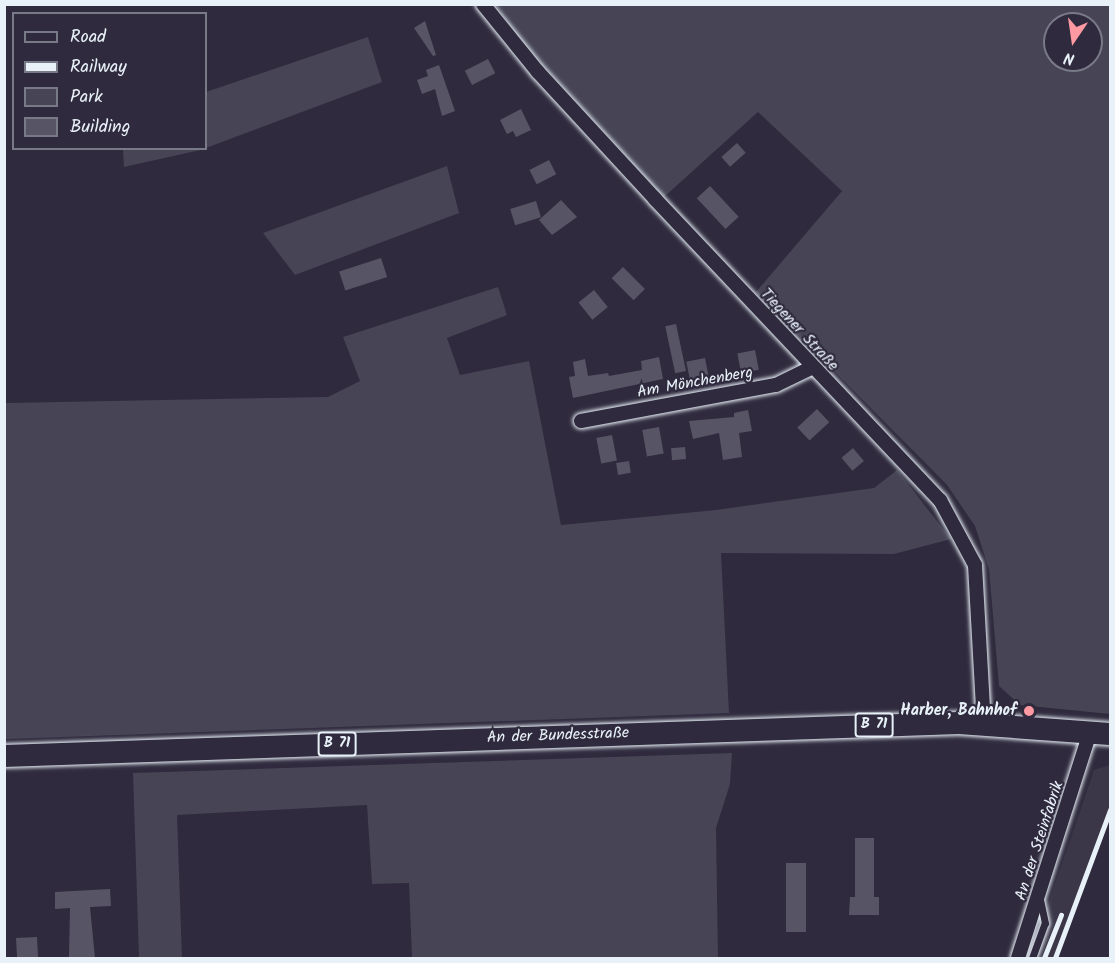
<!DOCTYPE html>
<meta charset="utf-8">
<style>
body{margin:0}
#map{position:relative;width:1115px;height:963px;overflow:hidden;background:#2f2a3d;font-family:Kalam,sans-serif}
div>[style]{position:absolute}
.built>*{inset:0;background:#3b3749}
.green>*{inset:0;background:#464455}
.building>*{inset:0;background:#575565;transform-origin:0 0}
.roads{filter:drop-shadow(0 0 2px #e8f1f8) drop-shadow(0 0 2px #e8f1f8)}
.lane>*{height:7px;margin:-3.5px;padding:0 3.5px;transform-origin:3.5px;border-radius:3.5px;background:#2f2a3d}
.street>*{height:14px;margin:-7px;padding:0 7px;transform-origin:7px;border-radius:7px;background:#2f2a3d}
.primary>*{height:22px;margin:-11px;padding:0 11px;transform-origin:11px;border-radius:11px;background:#2f2a3d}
.rail>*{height:4.5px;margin:-2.25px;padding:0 2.25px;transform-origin:2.25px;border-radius:2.25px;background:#e8f1f8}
.dots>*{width:16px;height:16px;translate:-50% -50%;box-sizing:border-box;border:3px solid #2f2a3d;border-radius:50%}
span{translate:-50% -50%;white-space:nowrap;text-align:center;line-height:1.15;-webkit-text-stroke:4.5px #2f2a3d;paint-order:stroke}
.shield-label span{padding:2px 4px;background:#2f2a3d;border:2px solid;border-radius:4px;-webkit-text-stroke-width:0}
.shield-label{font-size:15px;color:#e8f1f8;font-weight:700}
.street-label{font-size:16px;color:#e8f1f8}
.poi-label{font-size:16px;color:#e8f1f8;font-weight:700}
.right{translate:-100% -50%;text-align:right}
.frame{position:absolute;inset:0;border:6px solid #e8f1f8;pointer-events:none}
.legend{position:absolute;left:12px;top:12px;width:195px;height:138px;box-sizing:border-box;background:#2f2a3d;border:2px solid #797a88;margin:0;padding:8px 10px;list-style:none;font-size:18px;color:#e8f1f8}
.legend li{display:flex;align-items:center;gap:12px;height:30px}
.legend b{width:30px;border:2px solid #797a88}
.north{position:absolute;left:1043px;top:12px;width:60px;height:60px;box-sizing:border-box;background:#2f2a3d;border:2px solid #797a88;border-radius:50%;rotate:193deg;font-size:16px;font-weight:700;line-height:24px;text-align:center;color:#e8f1f8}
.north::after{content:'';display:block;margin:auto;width:21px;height:27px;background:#ff9aa2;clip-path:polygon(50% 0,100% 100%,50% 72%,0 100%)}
</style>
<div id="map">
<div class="built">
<i style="clip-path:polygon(1110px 765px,1110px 804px,1053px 958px,1030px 958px,1094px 770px)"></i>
</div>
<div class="green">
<i style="clip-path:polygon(evenodd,496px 5px,1110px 5px,1110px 714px,1020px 705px,999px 686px,989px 569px,975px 526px,947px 485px,756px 292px,842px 191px,758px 112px,664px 197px,523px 43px,496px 5px,1055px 24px,1091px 24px,1091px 60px,1055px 60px,1055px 24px)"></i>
<i style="clip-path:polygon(368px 37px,382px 82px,206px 148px,206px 92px)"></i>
<i style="clip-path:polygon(123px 149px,123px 148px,205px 149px,124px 167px)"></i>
<i style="clip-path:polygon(447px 166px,459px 213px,295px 275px,263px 233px)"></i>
<i style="clip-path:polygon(498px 287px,507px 315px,447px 338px,460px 375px,529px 361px,561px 525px,716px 510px,874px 488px,897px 470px,951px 539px,894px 554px,721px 553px,729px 713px,5px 739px,5px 403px,328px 397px,360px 381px,343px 337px)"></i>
<i style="clip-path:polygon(732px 753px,730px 784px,716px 828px,718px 958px,412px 958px,409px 883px,372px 884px,367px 805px,177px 815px,182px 958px,139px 958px,133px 773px)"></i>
</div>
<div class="building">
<i style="clip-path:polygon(425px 21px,436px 55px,433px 56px,414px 28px)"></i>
<i style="left:488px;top:59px;width:16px;height:26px;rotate:63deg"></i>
<i style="clip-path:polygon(439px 65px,455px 111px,442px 116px,435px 89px,422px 94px,417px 80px,428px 76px,426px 70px)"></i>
<i style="clip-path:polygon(521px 109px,531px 130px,516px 137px,513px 131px,507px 134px,500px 120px)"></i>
<i style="left:737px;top:143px;width:13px;height:21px;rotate:48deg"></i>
<i style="left:549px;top:160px;width:16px;height:22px;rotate:63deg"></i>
<i style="left:710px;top:186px;width:42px;height:18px;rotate:47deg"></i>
<i style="clip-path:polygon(561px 200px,577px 217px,552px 235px,539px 220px)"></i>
<i style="left:536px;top:201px;width:17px;height:27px;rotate:73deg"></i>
<i style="left:381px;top:258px;width:20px;height:44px;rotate:72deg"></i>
<i style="left:623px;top:267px;width:31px;height:16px;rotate:45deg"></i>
<i style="left:594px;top:290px;width:22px;height:20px;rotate:51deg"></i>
<i style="left:676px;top:324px;width:48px;height:11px;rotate:78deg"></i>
<i style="left:755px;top:350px;width:20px;height:18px;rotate:79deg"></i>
<i style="clip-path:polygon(659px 357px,663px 379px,573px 398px,569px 377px,575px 376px,573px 362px,585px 359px,588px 376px,608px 373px,609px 376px,642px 370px,641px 361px)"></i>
<i style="left:705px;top:358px;width:21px;height:19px;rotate:79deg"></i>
<i style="left:817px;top:409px;width:18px;height:27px;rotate:47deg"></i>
<i style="clip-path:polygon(748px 410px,752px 431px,739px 433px,742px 457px,723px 460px,719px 433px,693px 439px,689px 421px,734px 417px,734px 413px)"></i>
<i style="left:659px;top:427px;width:27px;height:17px;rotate:80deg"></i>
<i style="left:612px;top:435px;width:26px;height:16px;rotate:79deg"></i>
<i style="left:685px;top:447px;width:12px;height:14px;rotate:85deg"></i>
<i style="left:853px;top:448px;width:17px;height:15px;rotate:50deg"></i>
<i style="left:629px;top:461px;width:12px;height:13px;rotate:81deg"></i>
<i style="clip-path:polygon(855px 838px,874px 838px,874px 897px,879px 897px,879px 915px,849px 915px,850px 897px,855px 897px)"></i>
<i style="left:786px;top:863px;width:20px;height:69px"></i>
<i style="clip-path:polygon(110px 889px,111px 906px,90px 907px,95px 958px,69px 958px,70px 908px,55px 909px,55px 892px)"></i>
<i style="left:37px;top:937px;width:21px;height:21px;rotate:87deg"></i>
</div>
<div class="roads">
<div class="lane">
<i style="left:1032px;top:958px;width:37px;rotate:-70deg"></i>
<i style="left:1045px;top:923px;width:25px;rotate:-102deg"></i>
</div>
<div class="street">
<i style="left:483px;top:4px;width:87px;rotate:51deg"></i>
<i style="left:538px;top:72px;width:173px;rotate:47.3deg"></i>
<i style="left:655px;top:199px;width:415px;rotate:46.6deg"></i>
<i style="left:940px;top:500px;width:74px;rotate:61.7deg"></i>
<i style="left:975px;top:565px;width:159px;rotate:86.8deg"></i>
<i style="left:581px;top:421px;width:198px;rotate:-10.5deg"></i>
<i style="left:776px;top:385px;width:39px;rotate:-26deg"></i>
<i style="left:1018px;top:958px;width:237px;rotate:-72.3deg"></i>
</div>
<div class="primary">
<i style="left:4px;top:756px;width:956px;rotate:-1.98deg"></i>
<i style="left:959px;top:723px;width:151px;rotate:4.2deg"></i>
</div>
</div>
<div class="rail">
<i style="left:1044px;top:958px;width:46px;rotate:-68.4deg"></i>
<i style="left:1055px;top:958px;width:158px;rotate:-69.6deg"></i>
</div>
<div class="dots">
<i style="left:1029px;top:711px;background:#ff9aa2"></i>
</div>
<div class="shield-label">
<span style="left:874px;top:725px">B 71</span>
<span style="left:337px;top:744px">B 71</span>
</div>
<div class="street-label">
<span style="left:799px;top:330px;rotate:47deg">Tiegener Straße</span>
<span style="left:695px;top:383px;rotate:-10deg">Am Mönchenberg</span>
<span style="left:558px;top:736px;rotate:-2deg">An der Bundesstraße</span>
<span style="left:1040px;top:841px;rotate:-72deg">An der Steinfabrik</span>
</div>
<div class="poi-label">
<span class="right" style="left:1017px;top:711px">Harber, Bahnhof</span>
</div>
<div class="frame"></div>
<ul class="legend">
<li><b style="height:8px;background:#2f2a3d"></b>Road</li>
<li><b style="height:8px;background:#e8f1f8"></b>Railway</li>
<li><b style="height:16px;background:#464455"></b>Park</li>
<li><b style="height:16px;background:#575565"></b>Building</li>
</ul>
<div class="north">N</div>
</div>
